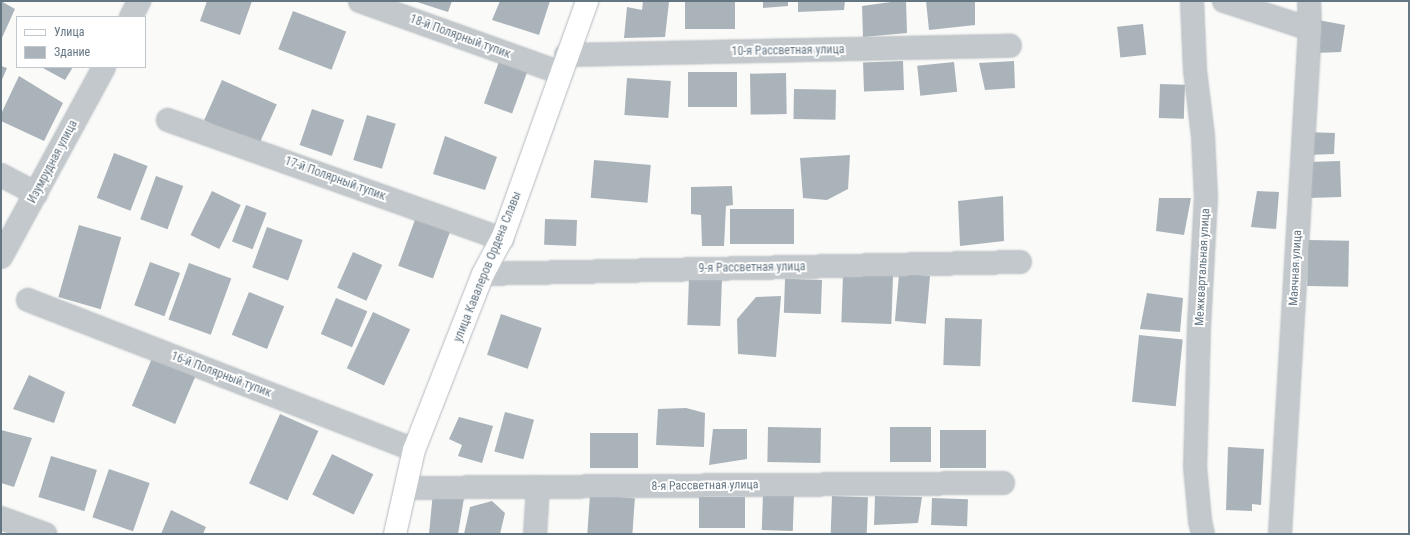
<!DOCTYPE html>
<meta charset="utf-8">
<style>
body{margin:0}
#map{position:relative;width:1410px;height:535px;overflow:hidden;background:#fafaf8;font-family:"Roboto Condensed",sans-serif}
div>[style]{position:absolute}
.building>*{inset:0;background:#aab3b9;transform-origin:0 0}
.roads{filter:drop-shadow(0 0 1px #b3babf) drop-shadow(0 0 1px #b3babf)}
.street>*{height:22px;margin:-11px;padding:0 11px;transform-origin:11px;border-radius:11px;background:#c3c8cc}
.secondary>*{height:22px;margin:-11px;padding:0 11px;transform-origin:11px;border-radius:11px;background:#fff}
span{translate:-50% -50%;white-space:nowrap;text-align:center;line-height:1.15;-webkit-text-stroke:4px #fff;paint-order:stroke}
.street-label{font-size:12px;color:#657683}
.frame{position:absolute;inset:0;border:2px solid #657683;pointer-events:none}
.legend{position:absolute;left:16px;top:16px;width:130px;height:52px;box-sizing:border-box;background:#fff;border:1px solid #c1c8cd;margin:0;padding:5px 7px;list-style:none;font-size:12px;color:#657683}
.legend li{display:flex;align-items:center;gap:8px;height:20px}
.legend b{width:20px;border:1px solid #c1c8cd}
</style>
<div id="map">
<div class="building">
<i style="clip-path:polygon(1px 1px,15px 9px,1px 40px)"></i>
<i style="clip-path:polygon(207px 1px,252px 1px,240px 35px,200px 21px)"></i>
<i style="clip-path:polygon(414px 1px,452px 1px,448px 12px)"></i>
<i style="clip-path:polygon(500px 1px,550px 1px,539px 35px,492px 20px)"></i>
<i style="clip-path:polygon(643px 1px,669px 2px,665px 37px,624px 38px,627px 7px,642px 10px)"></i>
<i style="left:685px;top:1px;width:50px;height:28px"></i>
<i style="clip-path:polygon(763px 1px,788px 1px,788px 6px,763px 8px)"></i>
<i style="clip-path:polygon(798px 1px,845px 1px,844px 10px,798px 12px)"></i>
<i style="clip-path:polygon(898px 1px,906px 1px,907px 33px,863px 37px,862px 6px)"></i>
<i style="clip-path:polygon(926px 1px,975px 1px,975px 25px,929px 30px)"></i>
<i style="left:293px;top:11px;width:57px;height:41px;rotate:21deg"></i>
<i style="clip-path:polygon(1318px 20px,1345px 25px,1341px 52px,1315px 53px)"></i>
<i style="left:1143px;top:24px;width:31px;height:26px;rotate:84deg"></i>
<i style="left:500px;top:59px;width:30px;height:47px;rotate:20deg"></i>
<i style="left:903px;top:61px;width:29px;height:40px;rotate:88deg"></i>
<i style="clip-path:polygon(1014px 61px,1015px 88px,985px 90px,979px 63px)"></i>
<i style="left:954px;top:62px;width:30px;height:37px;rotate:84deg"></i>
<i style="clip-path:polygon(1px 66px,7px 68px,1px 82px)"></i>
<i style="clip-path:polygon(41px 67px,73px 67px,65px 80px)"></i>
<i style="left:737px;top:72px;width:35px;height:49px;rotate:90deg"></i>
<i style="left:786px;top:73px;width:41px;height:36px;rotate:89deg"></i>
<i style="clip-path:polygon(19px 76px,63px 103px,44px 141px,1px 121px,1px 114px)"></i>
<i style="left:627px;top:78px;width:44px;height:37px;rotate:4deg"></i>
<i style="left:222px;top:80px;width:60px;height:44px;rotate:24deg"></i>
<i style="left:1160px;top:84px;width:25px;height:34px;rotate:2deg"></i>
<i style="left:794px;top:89px;width:42px;height:30px;rotate:1deg"></i>
<i style="left:312px;top:109px;width:34px;height:38px;rotate:19deg"></i>
<i style="left:367px;top:115px;width:30px;height:47px;rotate:17deg"></i>
<i style="clip-path:polygon(1305px 132px,1335px 133px,1334px 154px,1306px 155px)"></i>
<i style="clip-path:polygon(445px 136px,497px 157px,485px 190px,433px 174px)"></i>
<i style="left:114px;top:153px;width:36px;height:48px;rotate:21deg"></i>
<i style="clip-path:polygon(850px 155px,848px 189px,827px 200px,803px 198px,800px 158px)"></i>
<i style="left:594px;top:160px;width:57px;height:38px;rotate:5deg"></i>
<i style="left:1340px;top:161px;width:36px;height:32px;rotate:88deg"></i>
<i style="left:156px;top:176px;width:29px;height:46px;rotate:20deg"></i>
<i style="clip-path:polygon(732px 186px,733px 205px,726px 206px,724px 246px,702px 246px,701px 215px,691px 214px,691px 187px)"></i>
<i style="left:212px;top:191px;width:32px;height:49px;rotate:26deg"></i>
<i style="clip-path:polygon(1257px 191px,1279px 192px,1276px 229px,1251px 227px)"></i>
<i style="clip-path:polygon(1003px 196px,1004px 241px,960px 246px,958px 201px)"></i>
<i style="clip-path:polygon(1159px 198px,1191px 198px,1184px 235px,1156px 231px)"></i>
<i style="left:246px;top:205px;width:22px;height:39px;rotate:21deg"></i>
<i style="left:794px;top:209px;width:35px;height:64px;rotate:90deg"></i>
<i style="left:416px;top:217px;width:37px;height:52px;rotate:20deg"></i>
<i style="left:577px;top:220px;width:26px;height:32px;rotate:92deg"></i>
<i style="left:79px;top:225px;width:44px;height:75px;rotate:16deg"></i>
<i style="left:267px;top:227px;width:38px;height:43px;rotate:20deg"></i>
<i style="left:1308px;top:240px;width:41px;height:46px;rotate:1deg"></i>
<i style="left:353px;top:252px;width:32px;height:39px;rotate:24deg"></i>
<i style="left:150px;top:262px;width:32px;height:46px;rotate:20deg"></i>
<i style="left:189px;top:263px;width:45px;height:60px;rotate:20deg"></i>
<i style="left:893px;top:276px;width:48px;height:50px;rotate:92deg"></i>
<i style="left:930px;top:276px;width:48px;height:31px;rotate:95deg"></i>
<i style="left:689px;top:277px;width:33px;height:48px;rotate:2deg"></i>
<i style="left:822px;top:280px;width:34px;height:37px;rotate:92deg"></i>
<i style="left:249px;top:292px;width:38px;height:46px;rotate:22deg"></i>
<i style="clip-path:polygon(1147px 293px,1183px 298px,1180px 332px,1140px 329px)"></i>
<i style="clip-path:polygon(781px 296px,776px 357px,738px 354px,737px 319px,756px 297px)"></i>
<i style="left:336px;top:298px;width:34px;height:39px;rotate:23deg"></i>
<i style="left:373px;top:312px;width:41px;height:62px;rotate:25deg"></i>
<i style="left:501px;top:314px;width:43px;height:43px;rotate:19deg"></i>
<i style="left:945px;top:318px;width:37px;height:47px;rotate:2deg"></i>
<i style="left:1139px;top:335px;width:44px;height:67px;rotate:6deg"></i>
<i style="left:153px;top:356px;width:47px;height:54px;rotate:23deg"></i>
<i style="clip-path:polygon(29px 375px,65px 392px,54px 423px,13px 409px)"></i>
<i style="clip-path:polygon(686px 408px,705px 413px,704px 447px,656px 445px,658px 409px)"></i>
<i style="left:505px;top:412px;width:30px;height:41px;rotate:15deg"></i>
<i style="left:280px;top:414px;width:42px;height:76px;rotate:24deg"></i>
<i style="clip-path:polygon(459px 417px,493px 426px,482px 463px,458px 456px,462px 445px,449px 439px)"></i>
<i style="left:768px;top:427px;width:53px;height:35px;rotate:1deg"></i>
<i style="left:890px;top:427px;width:41px;height:35px"></i>
<i style="clip-path:polygon(713px 429px,747px 429px,747px 459px,709px 465px)"></i>
<i style="clip-path:polygon(1px 430px,32px 438px,14px 487px,1px 483px)"></i>
<i style="left:940px;top:430px;width:46px;height:38px"></i>
<i style="left:590px;top:433px;width:48px;height:35px"></i>
<i style="clip-path:polygon(1228px 447px,1264px 449px,1261px 505px,1252px 504px,1252px 511px,1226px 510px)"></i>
<i style="left:332px;top:454px;width:46px;height:45px;rotate:26deg"></i>
<i style="left:51px;top:456px;width:48px;height:43px;rotate:17deg"></i>
<i style="left:109px;top:469px;width:43px;height:51px;rotate:19deg"></i>
<i style="clip-path:polygon(433px 492px,464px 498px,458px 534px,429px 534px)"></i>
<i style="left:590px;top:495px;width:45px;height:39px;rotate:4deg"></i>
<i style="left:794px;top:495px;width:36px;height:31px;rotate:92deg"></i>
<i style="left:832px;top:496px;width:36px;height:38px;rotate:2deg"></i>
<i style="clip-path:polygon(875px 496px,922px 497px,918px 523px,874px 525px)"></i>
<i style="left:699px;top:497px;width:46px;height:31px"></i>
<i style="left:932px;top:498px;width:36px;height:27px;rotate:2deg"></i>
<i style="clip-path:polygon(492px 501px,505px 513px,500px 534px,464px 534px,470px 507px)"></i>
<i style="clip-path:polygon(171px 510px,206px 527px,203px 534px,161px 534px)"></i>
</div>
<div class="roads">
<div class="street">
<i style="left:360px;top:1px;width:214px;rotate:19.7deg"></i>
<i style="left:1192px;top:1px;width:69px;rotate:87.5deg"></i>
<i style="left:1195px;top:70px;width:66px;rotate:83.1deg"></i>
<i style="left:1203px;top:136px;width:61px;rotate:87.2deg"></i>
<i style="left:1206px;top:197px;width:130px;rotate:93.1deg"></i>
<i style="left:1199px;top:327px;width:139px;rotate:91.6deg"></i>
<i style="left:1195px;top:466px;width:55px;rotate:84.8deg"></i>
<i style="left:1200px;top:521px;width:13px;rotate:77deg"></i>
<i style="left:1224px;top:1px;width:90px;rotate:18deg"></i>
<i style="left:131px;top:17px;width:18px;rotate:-63deg"></i>
<i style="left:566px;top:55px;width:444px;rotate:-1.2deg"></i>
<i style="left:168px;top:120px;width:355px;rotate:19.6deg"></i>
<i style="left:1px;top:175px;width:40px;rotate:28deg"></i>
<i style="left:1px;top:257px;width:216px;rotate:-61.5deg"></i>
<i style="left:483px;top:274px;width:537px;rotate:-1.28deg"></i>
<i style="left:28px;top:300px;width:414px;rotate:21.2deg"></i>
<i style="left:406px;top:488px;width:597px;rotate:-0.48deg"></i>
<i style="left:1px;top:518px;width:47px;rotate:20deg"></i>
<i style="left:535px;top:534px;width:47px;rotate:-86.3deg"></i>
<i style="left:1280px;top:534px;width:506px;rotate:-86.6deg"></i>
<i style="left:1310px;top:29px;width:28px;rotate:-92deg"></i>
</div>
<div class="secondary">
<i style="left:395px;top:534px;width:86px;rotate:-77.3deg"></i>
<i style="left:414px;top:450px;width:189px;rotate:-68.6deg"></i>
<i style="left:483px;top:274px;width:40px;rotate:-62deg"></i>
<i style="left:502px;top:239px;width:253px;rotate:-70.3deg"></i>
</div>
</div>
<div class="street-label">
<span style="left:460px;top:37px;rotate:20deg">18-й Полярный тупик</span>
<span style="left:788px;top:51px;rotate:-1deg">10-я Рассветная улица</span>
<span style="left:53px;top:162px;rotate:-62deg">Изумрудная улица</span>
<span style="left:335px;top:179px;rotate:20deg">17-й Полярный тупик</span>
<span style="left:488px;top:267px;rotate:-68deg">улица Кавалеров Ордена Славы</span>
<span style="left:1203px;top:267px;rotate:-87deg">Межквартальная улица</span>
<span style="left:752px;top:268px;rotate:-1deg">9-я Рассветная улица</span>
<span style="left:1296px;top:268px;rotate:-87deg">Маячная улица</span>
<span style="left:221px;top:375px;rotate:21deg">16-й Полярный тупик</span>
<span style="left:705px;top:486px;rotate:-1deg">8-я Рассветная улица</span>
</div>
<div class="frame"></div>
<ul class="legend">
<li><b style="height:5px;background:#fff"></b>Улица</li>
<li><b style="height:11px;background:#aab3b9"></b>Здание</li>
</ul>
</div>
